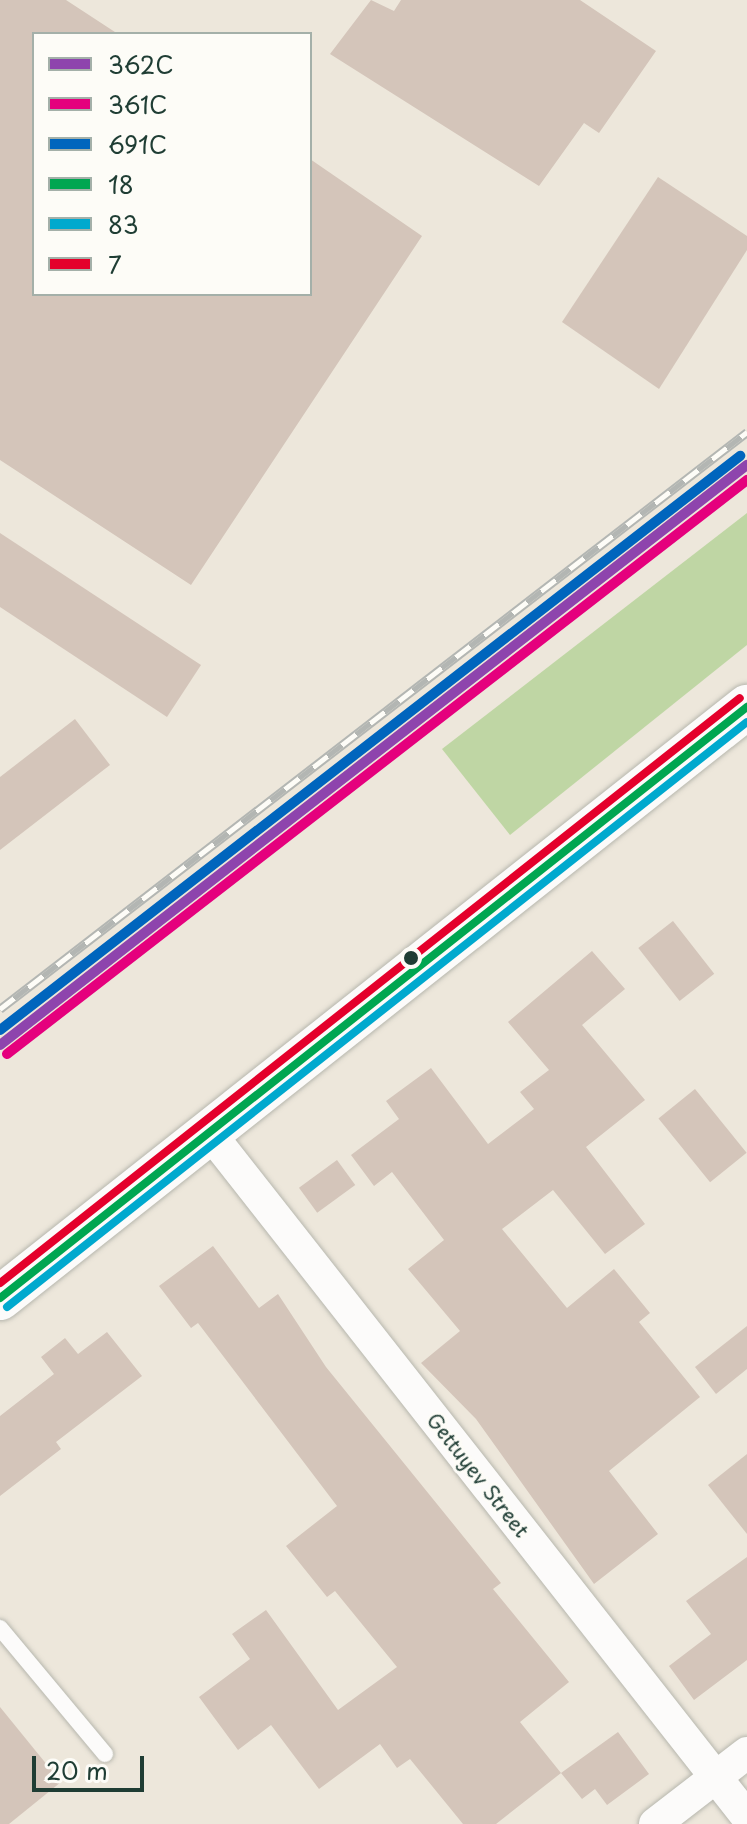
<!DOCTYPE html>
<meta charset="utf-8">
<style>
body{margin:0}
#map{position:relative;width:747px;height:1824px;overflow:hidden;background:#ede7db;font-family:"Playpen Sans",sans-serif}
div>[style]{position:absolute}
.green>*{inset:0;background:#bfd6a4}
.building>*{inset:0;background:#d4c5ba;transform-origin:0 0}
.roads{filter:drop-shadow(0 0 2px #b7b7ae) drop-shadow(0 0 2px #b7b7ae)}
.lane>*{height:16px;margin:-8px;padding:0 8px;transform-origin:8px;border-radius:8px;background:#fcfbfa}
.street>*{height:32px;margin:-16px;padding:0 16px;transform-origin:16px;border-radius:16px;background:#fcfbfa}
.secondary>*{height:44px;margin:-22px;padding:0 22px;transform-origin:22px;border-radius:22px;background:#fcfbfa}
.rail>*{height:9px;margin-top:-4.5px;transform-origin:0;background:repeating-linear-gradient(90deg,#fdfcf7 0 18px,#b3b6b3 0 36px);box-sizing:border-box;border-block:2px solid #b3b6b3}
.bus-1>*{height:8px;margin:-4px;padding:0 4px;transform-origin:4px;border-radius:4px;background:#00a651}
.bus-2>*{height:8px;margin:-4px;padding:0 4px;transform-origin:4px;border-radius:4px;background:#00a9ce}
.bus-3>*{height:8px;margin:-4px;padding:0 4px;transform-origin:4px;border-radius:4px;background:#e4002b}
.rail-1>*{height:10px;margin:-5px;padding:0 5px;transform-origin:5px;border-radius:5px;background:#8e44ad}
.rail-2>*{height:10px;margin:-5px;padding:0 5px;transform-origin:5px;border-radius:5px;background:#e5007d}
.rail-3>*{height:10px;margin:-5px;padding:0 5px;transform-origin:5px;border-radius:5px;background:#0065bd}
.dots>*{width:22px;height:22px;translate:-50% -50%;box-sizing:border-box;border:4px solid #fdfcf7;border-radius:50%}
span{translate:-50% -50%;white-space:nowrap;text-align:center;line-height:1.15;-webkit-text-stroke:6px #fdfcf7;paint-order:stroke}
.street-label{font-size:20px;color:#1f3d34}
.legend{position:absolute;left:32px;top:32px;width:280px;height:264px;box-sizing:border-box;background:#fdfcf7;border:2px solid #a4b0a9;margin:0;padding:10px 14px;list-style:none;font-size:24px;color:#1f3d34}
.legend li{display:flex;align-items:center;gap:16px;height:40px}
.legend b{width:40px;border:2px solid #a4b0a9}
.scale{position:absolute;left:32px;top:1756px;width:112px;height:36px;box-sizing:border-box;border:4px solid #1f3d34;border-top:0;padding-left:10px;font-size:24px;line-height:28px;white-space:nowrap;color:#1f3d34;-webkit-text-stroke:6px #fdfcf7;paint-order:stroke}
</style>
<div id="map">
<div class="green">
<i style="clip-path:polygon(747px 513px,747px 645px,510px 835px,442px 749px)"></i>
</div>
<div class="building">
<i style="clip-path:polygon(0 0,66px 0,118px 34px,34px 34px,34px 294px,310px 294px,310px 159px,422px 236px,191px 585px,0 460px)"></i>
<i style="clip-path:polygon(371px 0,394px 11px,401px 0,580px 0,656px 51px,599px 133px,584px 123px,539px 186px,330px 54px)"></i>
<i style="clip-path:polygon(658px 177px,747px 236px,747px 250px,659px 389px,562px 322px)"></i>
<i style="clip-path:polygon(0 533px,201px 665px,167px 717px,0 607px)"></i>
<i style="clip-path:polygon(75px 719px,110px 765px,0 850px,0 777px)"></i>
<i style="left:673px;top:921px;width:67px;height:44px;rotate:52deg"></i>
<i style="clip-path:polygon(592px 951px,625px 989px,582px 1025px,645px 1100px,586px 1147px,645px 1224px,605px 1254px,553px 1190px,502px 1229px,567px 1308px,614px 1269px,650px 1313px,639px 1322px,700px 1397px,609px 1471px,658px 1534px,594px 1584px,476px 1419px,421px 1363px,460px 1331px,408px 1269px,444px 1240px,392px 1172px,374px 1186px,351px 1155px,399px 1119px,386px 1101px,431px 1068px,488px 1144px,534px 1109px,520px 1092px,549px 1070px,508px 1022px)"></i>
<i style="left:695px;top:1089px;width:82px;height:47px;rotate:51deg"></i>
<i style="left:337px;top:1160px;width:31px;height:47px;rotate:54deg"></i>
<i style="clip-path:polygon(213px 1246px,259px 1308px,278px 1294px,326px 1367px,501px 1583px,493px 1589px,569px 1682px,520px 1722px,561px 1773px,496px 1824px,463px 1824px,410px 1759px,397px 1768px,380px 1744px,319px 1789px,271px 1725px,238px 1750px,199px 1697px,250px 1659px,232px 1634px,266px 1610px,338px 1710px,397px 1667px,335px 1591px,327px 1597px,286px 1546px,337px 1506px,198px 1323px,191px 1328px,159px 1286px)"></i>
<i style="clip-path:polygon(747px 1326px,747px 1369px,716px 1394px,695px 1367px)"></i>
<i style="clip-path:polygon(107px 1332px,142px 1376px,56px 1442px,61px 1449px,0 1496px,0 1416px,54px 1374px,41px 1357px,65px 1338px,78px 1354px)"></i>
<i style="clip-path:polygon(747px 1454px,747px 1534px,708px 1485px)"></i>
<i style="clip-path:polygon(747px 1557px,747px 1660px,694px 1700px,669px 1666px,711px 1634px,686px 1601px)"></i>
<i style="clip-path:polygon(0 1707px,61px 1782px,9px 1824px,0 1824px)"></i>
<i style="clip-path:polygon(618px 1732px,649px 1774px,607px 1805px,595px 1789px,582px 1799px,561px 1773px)"></i>
</div>
<div class="roads">
<div class="lane">
<i style="left:0;top:1628px;width:164px;rotate:50.2deg"></i>
</div>
<div class="street">
<i style="left:209px;top:1132px;width:871px;rotate:51.85deg"></i>
<i style="left:655px;top:1824px;width:116px;rotate:-37.7deg"></i>
</div>
<div class="secondary">
<i style="left:0;top:1298px;width:953px;rotate:-38.35deg"></i>
</div>
</div>
<div class="rail">
<i style="left:0;top:1009px;width:944px;rotate:-37.68deg"></i>
</div>
<div class="bus-1">
<i style="left:0;top:1298px;width:953px;rotate:-38.35deg"></i>
</div>
<div class="bus-2">
<i style="left:7px;top:1307px;width:943px;rotate:-38.33deg"></i>
</div>
<div class="bus-3">
<i style="left:0;top:1283px;width:943px;rotate:-38.33deg"></i>
</div>
<div class="rail-1">
<i style="left:0;top:1045px;width:946px;rotate:-37.83deg"></i>
</div>
<div class="rail-2">
<i style="left:7px;top:1054px;width:937px;rotate:-37.8deg"></i>
</div>
<div class="rail-3">
<i style="left:0;top:1030px;width:937px;rotate:-37.8deg"></i>
</div>
<div class="dots">
<i style="left:411px;top:958px;background:#1f3d34"></i>
</div>
<div class="street-label">
<span style="left:478px;top:1475px;rotate:52deg">Gettuyev Street</span>
</div>
<ul class="legend">
<li><b style="height:10px;background:#8e44ad"></b>362С</li>
<li><b style="height:10px;background:#e5007d"></b>361С</li>
<li><b style="height:10px;background:#0065bd"></b>691С</li>
<li><b style="height:10px;background:#00a651"></b>18</li>
<li><b style="height:10px;background:#00a9ce"></b>83</li>
<li><b style="height:10px;background:#e4002b"></b>7</li>
</ul>
<div class="scale">20 m</div>
</div>
